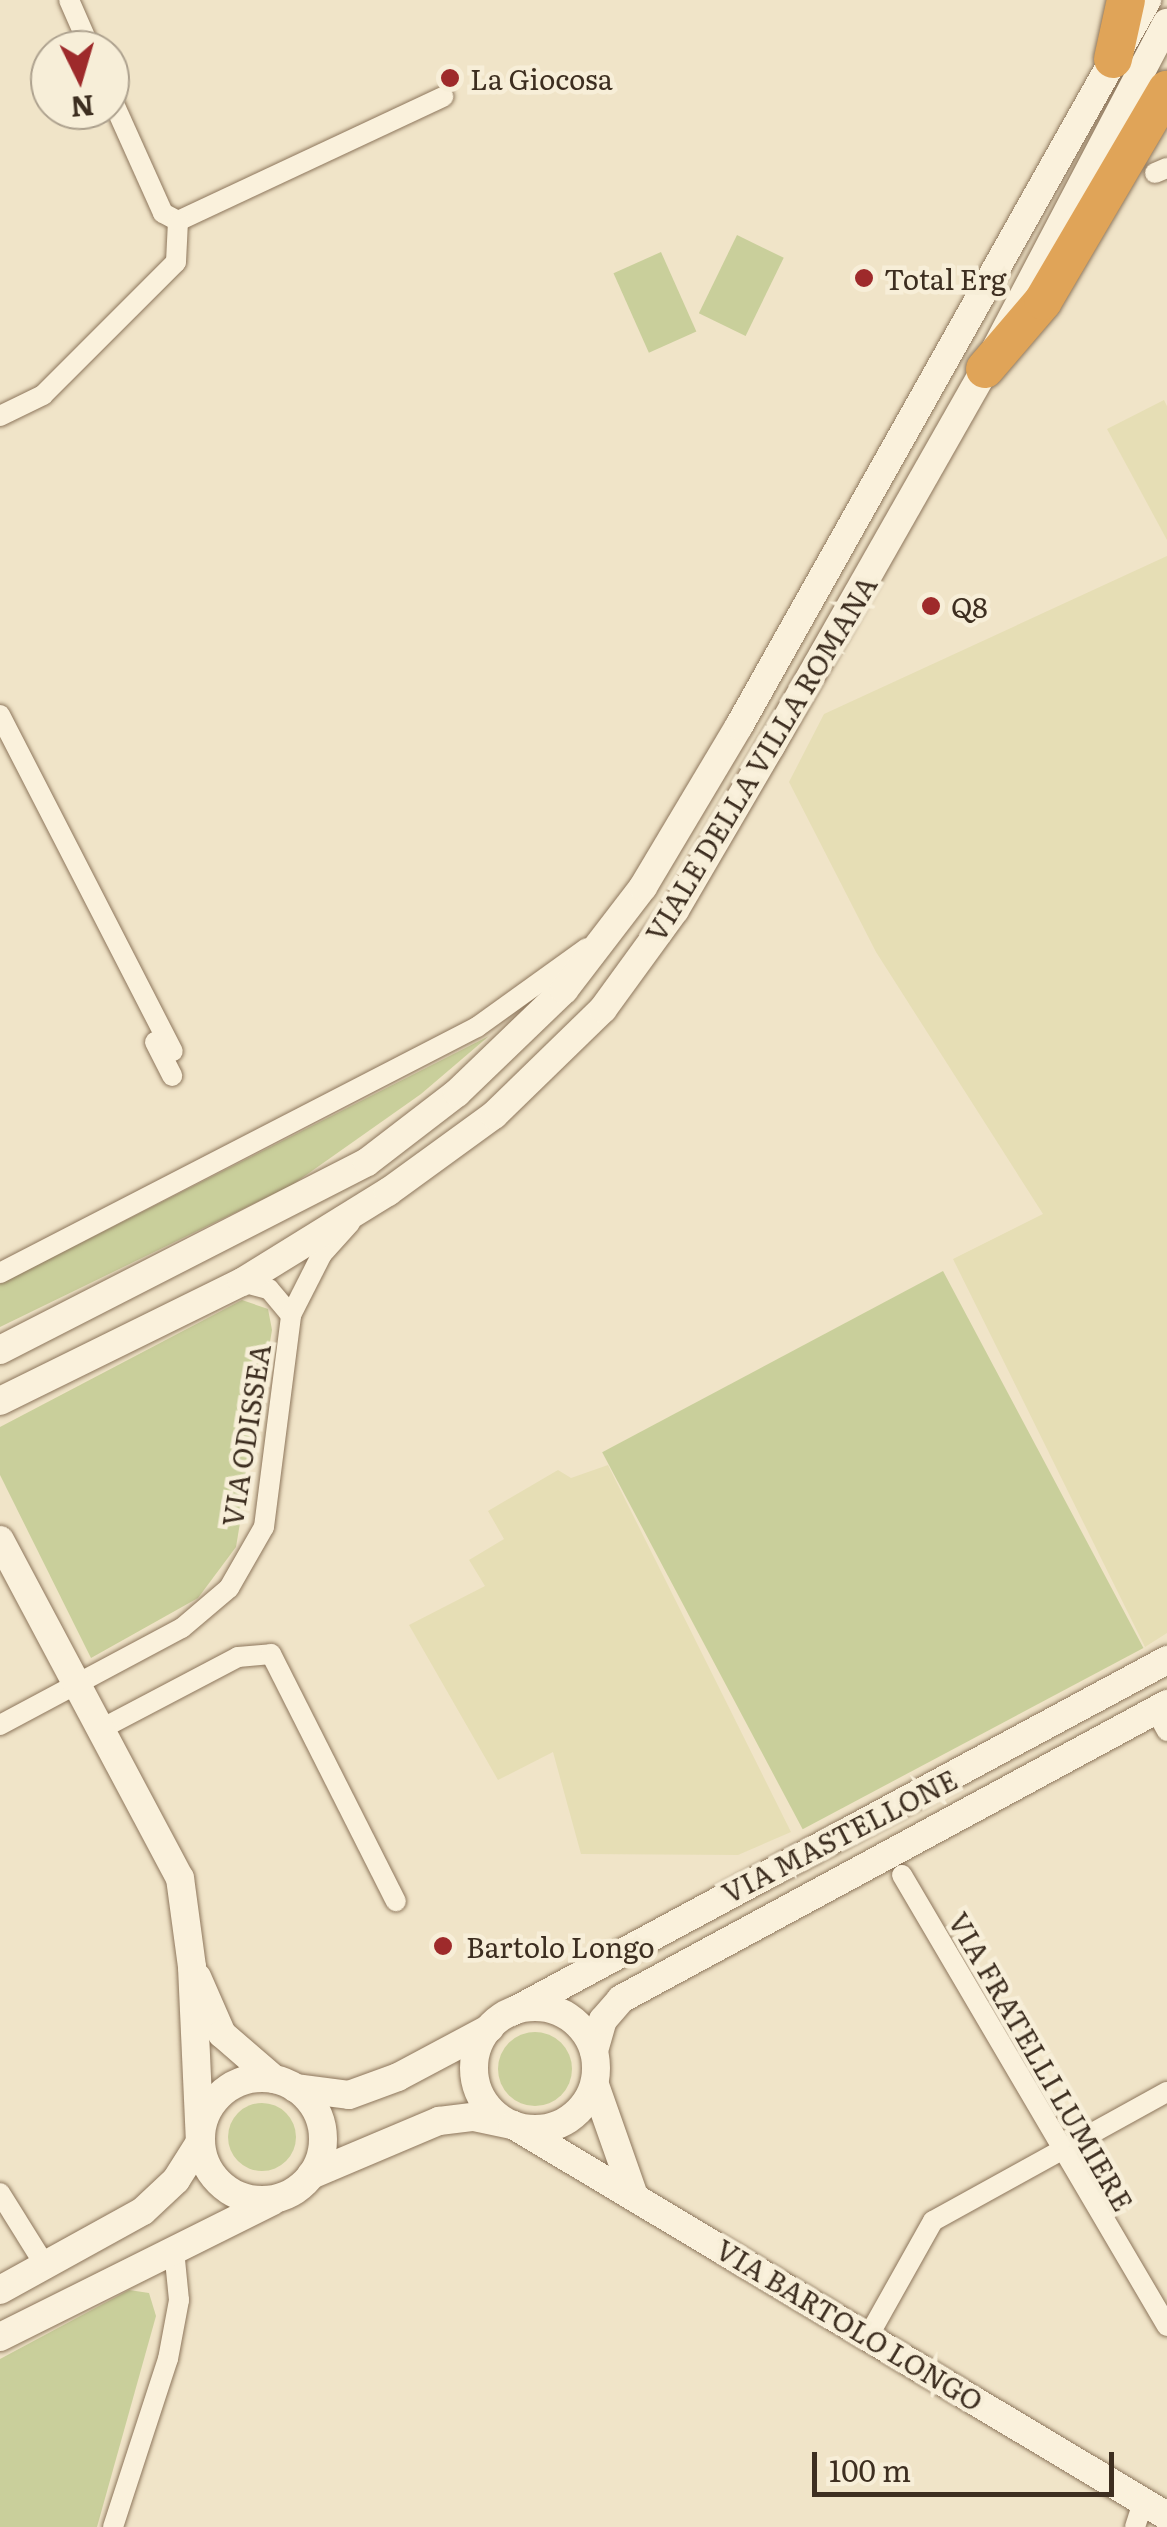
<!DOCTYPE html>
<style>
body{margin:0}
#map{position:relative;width:1167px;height:2527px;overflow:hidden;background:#f0e4c8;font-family:Literata,serif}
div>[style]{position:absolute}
.farmland>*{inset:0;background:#e6deb5}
.green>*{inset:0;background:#c9cf9b;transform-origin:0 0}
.round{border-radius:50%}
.roads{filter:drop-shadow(0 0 2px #8d765c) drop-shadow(0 0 2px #8d765c)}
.street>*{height:20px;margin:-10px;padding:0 10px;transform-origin:10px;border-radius:10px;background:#faf1dc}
.secondary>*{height:28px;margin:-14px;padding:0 14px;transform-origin:14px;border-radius:14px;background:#faf1dc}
.secondary>.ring{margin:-14px;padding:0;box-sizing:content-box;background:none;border:28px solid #faf1dc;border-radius:50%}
.highway>*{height:38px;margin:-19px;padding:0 19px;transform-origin:19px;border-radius:19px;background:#e0a458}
.dots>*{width:28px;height:28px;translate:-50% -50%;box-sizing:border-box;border:5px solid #f7eed8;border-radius:50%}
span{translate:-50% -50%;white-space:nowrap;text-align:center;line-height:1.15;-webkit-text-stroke:9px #f7eed8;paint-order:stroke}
.poi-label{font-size:28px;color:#3d2e20}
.left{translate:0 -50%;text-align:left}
.street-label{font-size:28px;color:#3d2e20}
.north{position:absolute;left:30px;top:30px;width:100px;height:100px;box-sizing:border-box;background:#f7eed8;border:2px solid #ada18e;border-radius:50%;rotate:175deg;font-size:28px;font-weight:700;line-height:40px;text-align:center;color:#3d2e20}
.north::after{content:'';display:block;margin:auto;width:35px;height:45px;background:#9e2a2b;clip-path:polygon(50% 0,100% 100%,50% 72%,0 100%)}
.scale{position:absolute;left:812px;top:2452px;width:302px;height:45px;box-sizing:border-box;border:5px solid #3d2e20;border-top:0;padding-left:12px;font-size:30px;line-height:35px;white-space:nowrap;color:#3d2e20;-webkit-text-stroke:8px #f7eed8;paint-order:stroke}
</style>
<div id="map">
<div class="farmland">
<i style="clip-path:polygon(1164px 400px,1167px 406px,1167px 540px,1107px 429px)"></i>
<i style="clip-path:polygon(1167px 556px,1167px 1633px,1145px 1647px,953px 1259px,1043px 1214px,876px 952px,789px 782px,824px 714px)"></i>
<i style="clip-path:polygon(608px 1465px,791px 1832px,738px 1855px,581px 1854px,553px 1752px,498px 1780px,409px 1625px,485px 1586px,469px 1560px,504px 1539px,488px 1511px,558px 1470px,571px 1478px)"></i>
</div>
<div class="green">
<i style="left:737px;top:235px;width:52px;height:87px;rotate:26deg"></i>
<i style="left:661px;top:252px;width:87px;height:52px;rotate:66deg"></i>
<i style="clip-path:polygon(489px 1036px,421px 1094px,292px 1185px,0 1327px,0 1284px)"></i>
<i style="left:943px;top:1271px;width:427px;height:386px;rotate:62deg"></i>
<i style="clip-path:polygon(242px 1300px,268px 1309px,272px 1330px,236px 1547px,198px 1598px,91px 1658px,0 1475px,0 1427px)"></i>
<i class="round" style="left:498px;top:2032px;width:74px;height:74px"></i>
<i class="round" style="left:228px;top:2103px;width:68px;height:68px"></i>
<i style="clip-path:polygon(129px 2290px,149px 2293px,156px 2316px,97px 2527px,0 2527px,0 2359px)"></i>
</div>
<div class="roads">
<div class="street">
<i style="left:69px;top:0;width:55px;rotate:66.3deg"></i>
<i style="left:1155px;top:173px;width:13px;rotate:-23deg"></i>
<i style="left:178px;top:221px;width:293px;rotate:-25.1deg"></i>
<i style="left:0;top:416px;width:48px;rotate:-26deg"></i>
<i style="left:43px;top:395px;width:188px;rotate:-45deg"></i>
<i style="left:176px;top:262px;width:41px;rotate:-87.2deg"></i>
<i style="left:178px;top:221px;width:17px;rotate:-152deg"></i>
<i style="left:163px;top:213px;width:129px;rotate:-114.2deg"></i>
<i style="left:0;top:715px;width:378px;rotate:62.8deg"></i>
<i style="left:155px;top:1042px;width:38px;rotate:63deg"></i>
<i style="left:0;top:1273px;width:537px;rotate:-27.28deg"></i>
<i style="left:477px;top:1027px;width:135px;rotate:-35.7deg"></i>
<i style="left:242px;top:1282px;width:28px;rotate:15deg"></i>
<i style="left:269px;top:1289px;width:34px;rotate:50deg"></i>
<i style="left:1156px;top:1711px;width:23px;rotate:61deg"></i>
<i style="left:0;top:1725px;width:206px;rotate:-28.1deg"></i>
<i style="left:182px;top:1628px;width:62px;rotate:-40.4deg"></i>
<i style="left:229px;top:1588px;width:70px;rotate:-60.2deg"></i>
<i style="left:264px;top:1527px;width:214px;rotate:-82.7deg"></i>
<i style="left:291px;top:1315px;width:68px;rotate:-63.1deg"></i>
<i style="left:322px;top:1254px;width:42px;rotate:-47.9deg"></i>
<i style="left:101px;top:1729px;width:155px;rotate:-27.7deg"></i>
<i style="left:238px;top:1657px;width:33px;rotate:-5deg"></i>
<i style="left:271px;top:1654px;width:277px;rotate:63.2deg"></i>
<i style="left:902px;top:1875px;width:523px;rotate:59.56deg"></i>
<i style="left:0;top:2193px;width:87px;rotate:58.1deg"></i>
<i style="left:869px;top:2335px;width:131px;rotate:-60.7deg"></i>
<i style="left:933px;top:2221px;width:267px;rotate:-28.9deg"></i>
<i style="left:113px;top:2527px;width:177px;rotate:-71.9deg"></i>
<i style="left:168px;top:2359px;width:60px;rotate:-79.4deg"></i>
<i style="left:179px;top:2300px;width:50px;rotate:-95.7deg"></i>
<i style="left:1135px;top:2527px;width:28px;rotate:-72deg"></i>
</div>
<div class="secondary">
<i style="left:0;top:1350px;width:412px;rotate:-27.1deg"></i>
<i style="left:367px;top:1162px;width:113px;rotate:-37.5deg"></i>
<i style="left:457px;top:1093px;width:149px;rotate:-43.9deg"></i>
<i style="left:564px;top:990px;width:130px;rotate:-52.5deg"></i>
<i style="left:643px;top:887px;width:187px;rotate:-59.2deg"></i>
<i style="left:739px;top:726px;width:833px;rotate:-60.66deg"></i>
<i style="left:0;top:1401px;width:270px;rotate:-26.2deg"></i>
<i style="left:242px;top:1282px;width:172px;rotate:-31.7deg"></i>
<i style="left:388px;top:1192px;width:131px;rotate:-36deg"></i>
<i style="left:494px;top:1115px;width:152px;rotate:-44.2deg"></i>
<i style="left:603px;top:1009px;width:122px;rotate:-54deg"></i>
<i style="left:675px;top:910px;width:190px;rotate:-59.7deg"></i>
<i style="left:771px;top:746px;width:434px;rotate:-60.4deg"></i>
<i style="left:985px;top:369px;width:391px;rotate:-62.3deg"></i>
<i style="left:0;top:1540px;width:383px;rotate:62deg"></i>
<i style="left:180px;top:1878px;width:90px;rotate:82.3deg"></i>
<i style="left:192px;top:1967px;width:175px;rotate:87.4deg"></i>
<i style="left:197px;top:1977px;width:62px;rotate:66.3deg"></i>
<i style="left:222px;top:2034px;width:69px;rotate:40.9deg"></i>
<i class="ring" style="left:474px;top:2007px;width:94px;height:94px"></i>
<i style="left:512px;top:2012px;width:744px;rotate:-28.25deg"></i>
<i style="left:594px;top:2051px;width:32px;rotate:-74deg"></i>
<i style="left:603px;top:2020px;width:28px;rotate:-49deg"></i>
<i style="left:621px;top:1999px;width:621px;rotate:-28.38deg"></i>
<i class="ring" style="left:201px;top:2078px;width:94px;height:94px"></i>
<i style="left:595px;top:2085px;width:118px;rotate:70.6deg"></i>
<i style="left:295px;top:2088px;width:54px;rotate:7.4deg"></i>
<i style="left:349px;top:2095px;width:52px;rotate:-20.2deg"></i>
<i style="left:398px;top:2077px;width:104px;rotate:-28deg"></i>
<i style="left:311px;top:2175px;width:139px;rotate:-22.9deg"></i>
<i style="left:439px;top:2121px;width:35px;rotate:-7deg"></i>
<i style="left:474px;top:2117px;width:40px;rotate:12deg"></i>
<i style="left:513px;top:2125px;width:762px;rotate:30.87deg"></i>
<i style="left:0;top:2290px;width:163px;rotate:-28.9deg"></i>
<i style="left:143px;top:2211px;width:45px;rotate:-43.2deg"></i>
<i style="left:176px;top:2180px;width:45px;rotate:-57.7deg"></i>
<i style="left:0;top:2337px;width:305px;rotate:-26.5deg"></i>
</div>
<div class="highway">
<i style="left:1113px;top:59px;width:60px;rotate:-77.6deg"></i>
<i style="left:985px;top:369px;width:89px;rotate:-49.5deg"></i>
<i style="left:1043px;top:301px;width:245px;rotate:-59.6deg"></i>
</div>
</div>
<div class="dots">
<i style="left:450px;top:78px;background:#9e2a2b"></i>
<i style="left:864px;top:278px;background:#9e2a2b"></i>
<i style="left:931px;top:606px;background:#9e2a2b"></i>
<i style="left:443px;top:1946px;background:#9e2a2b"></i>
</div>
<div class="poi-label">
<span class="left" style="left:470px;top:78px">La Giocosa</span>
<span class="left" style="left:884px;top:278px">Total Erg</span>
<span class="left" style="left:951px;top:606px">Q8</span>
<span class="left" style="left:466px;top:1946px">Bartolo Longo</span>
</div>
<div class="street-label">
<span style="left:760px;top:758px;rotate:-59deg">VIALE DELLA VILLA ROMANA</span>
<span style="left:245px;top:1435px;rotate:-81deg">VIA ODISSEA</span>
<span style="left:839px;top:1835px;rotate:-27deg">VIA MASTELLONE</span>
<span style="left:1042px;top:2061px;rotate:60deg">VIA FRATELLI LUMIERE</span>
<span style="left:850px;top:2324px;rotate:31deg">VIA BARTOLO LONGO</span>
</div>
<div class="north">N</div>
<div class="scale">100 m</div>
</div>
